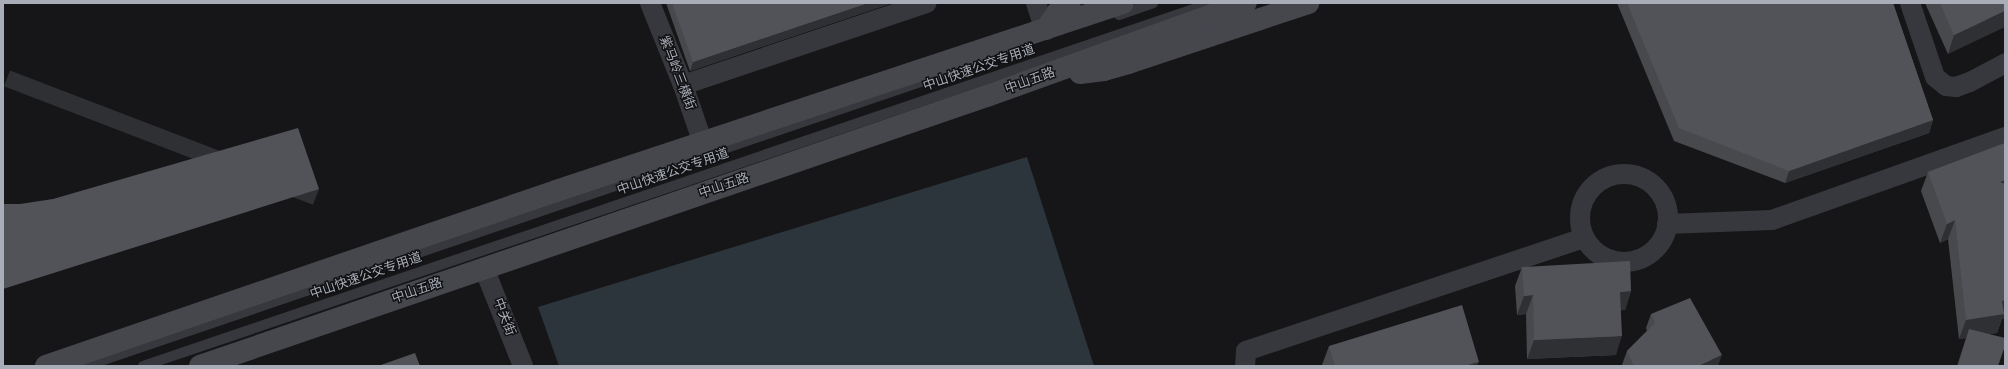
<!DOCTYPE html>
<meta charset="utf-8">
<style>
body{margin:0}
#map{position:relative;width:2008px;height:369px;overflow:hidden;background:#161618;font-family:Raleway,"Noto Sans SC",sans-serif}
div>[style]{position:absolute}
.water>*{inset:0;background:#2c353c}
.service>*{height:10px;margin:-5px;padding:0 5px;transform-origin:5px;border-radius:5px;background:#37383d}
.minor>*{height:20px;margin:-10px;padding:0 10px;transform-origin:10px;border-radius:10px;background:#37383d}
.minor>.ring{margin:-10px;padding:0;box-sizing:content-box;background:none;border:20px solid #37383d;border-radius:50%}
.secondary>*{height:22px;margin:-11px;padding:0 11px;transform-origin:11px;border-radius:11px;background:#45474d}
.wall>*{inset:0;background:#47494d}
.shaded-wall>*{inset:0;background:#2f3033;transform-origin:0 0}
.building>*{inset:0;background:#525359}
span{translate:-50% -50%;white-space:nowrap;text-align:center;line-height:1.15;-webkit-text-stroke:3px #111113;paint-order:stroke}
.street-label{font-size:13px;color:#a8adb8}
.frame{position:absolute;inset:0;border:4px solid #a8adb8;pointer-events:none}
</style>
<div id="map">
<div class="water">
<i style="clip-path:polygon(1027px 157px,1094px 366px,559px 366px,538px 307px)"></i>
</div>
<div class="service">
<i style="left:1119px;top:15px;width:36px;rotate:-19deg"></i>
<i style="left:86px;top:366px;width:932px;rotate:-18.79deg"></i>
<i style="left:143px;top:366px;width:1128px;rotate:-18.77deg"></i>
</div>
<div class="minor">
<i style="left:650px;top:3px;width:88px;rotate:68.1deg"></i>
<i style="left:683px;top:85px;width:61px;rotate:71deg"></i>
<i style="left:1036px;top:3px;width:28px;rotate:72deg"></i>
<i style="left:1910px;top:3px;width:78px;rotate:71.3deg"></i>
<i style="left:1935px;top:77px;width:14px;rotate:39deg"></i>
<i style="left:1946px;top:86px;width:10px;rotate:6deg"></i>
<i style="left:1956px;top:87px;width:15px;rotate:-20deg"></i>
<i style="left:1970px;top:82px;width:40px;rotate:-28deg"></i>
<i style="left:683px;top:85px;width:257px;rotate:-18.6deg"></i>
<i class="ring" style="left:1580px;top:174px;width:68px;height:68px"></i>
<i style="left:1667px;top:224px;width:105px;rotate:-2.2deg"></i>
<i style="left:1772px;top:220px;width:247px;rotate:-19.6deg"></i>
<i style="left:484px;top:268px;width:105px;rotate:68.3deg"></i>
<i style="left:1245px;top:366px;width:15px;rotate:-86deg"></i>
<i style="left:1246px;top:351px;width:356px;rotate:-18.5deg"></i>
</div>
<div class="secondary">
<i style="left:1046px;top:29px;width:19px;rotate:-55deg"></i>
<i style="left:1057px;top:13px;width:16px;rotate:-38deg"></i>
<i style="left:1080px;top:73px;width:24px;rotate:-7deg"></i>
<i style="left:1104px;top:70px;width:25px;rotate:-16deg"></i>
<i style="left:1128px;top:63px;width:190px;rotate:-18.4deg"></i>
<i style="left:46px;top:366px;width:539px;rotate:-18.94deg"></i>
<i style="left:556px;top:191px;width:597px;rotate:-18.34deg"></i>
<i style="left:200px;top:366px;width:832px;rotate:-18.94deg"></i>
<i style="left:987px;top:96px;width:275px;rotate:-19.8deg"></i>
</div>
<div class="wall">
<i style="clip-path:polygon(666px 3px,892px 3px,690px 71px)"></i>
<i style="clip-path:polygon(1617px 3px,1893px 3px,1933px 120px,1929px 133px,1785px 183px,1674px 141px)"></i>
<i style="clip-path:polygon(1925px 3px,2005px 3px,1948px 54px)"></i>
<i style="clip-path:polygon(2005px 143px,2005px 319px,2002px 319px,1997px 333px,1989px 334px,1998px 366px,1957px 366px,1966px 338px,1959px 339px,1948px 239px,1940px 243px,1921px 191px,1928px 172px)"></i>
<i style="clip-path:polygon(1522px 267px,1631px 291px,1625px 310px,1621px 310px,1616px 355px,1527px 359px,1526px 314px,1517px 315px,1515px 286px)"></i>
<i style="clip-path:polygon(1651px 314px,1718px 366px,1623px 366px,1622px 365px,1627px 351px,1647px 331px,1646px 328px)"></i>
<i style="clip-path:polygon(1329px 346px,1477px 366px,1322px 366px,1322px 365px)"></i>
</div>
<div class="shaded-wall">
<i style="clip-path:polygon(868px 3px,892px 3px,690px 71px,693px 62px)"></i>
<i style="clip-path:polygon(2005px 11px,2005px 27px,1948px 54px,1954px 35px)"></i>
<i style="clip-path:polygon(1933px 120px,1929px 133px,1785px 183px,1789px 171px)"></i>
<i style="clip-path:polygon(2005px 180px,2005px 196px,2000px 182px)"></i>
<i style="left:319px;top:189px;width:17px;height:331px;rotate:111deg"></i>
<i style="clip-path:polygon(1955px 220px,1948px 239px,1940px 243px,1947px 224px)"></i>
<i style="clip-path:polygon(1631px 291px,1625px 310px,1613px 311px,1620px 292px)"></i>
<i style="clip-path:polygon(1533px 295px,1526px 314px,1517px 315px,1524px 296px)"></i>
<i style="clip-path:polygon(2005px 300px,2005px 319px,2002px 319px,1997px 333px,1966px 338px,1969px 329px,1966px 338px,1959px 339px,1966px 320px,2002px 301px)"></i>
<i style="clip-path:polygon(1622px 336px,1616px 355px,1527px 359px,1534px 340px)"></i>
<i style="clip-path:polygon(1722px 355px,1718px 366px,1698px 366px)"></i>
<i style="clip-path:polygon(1479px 362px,1477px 366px,1465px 366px)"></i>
</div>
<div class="building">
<i style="clip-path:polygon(672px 3px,868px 3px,693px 62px)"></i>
<i style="clip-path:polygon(1627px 3px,1893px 3px,1933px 120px,1789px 171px,1679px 128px)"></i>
<i style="clip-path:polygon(1940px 3px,2005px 3px,2005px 11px,1954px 35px)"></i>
<i style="clip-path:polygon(298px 128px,319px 189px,3px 289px,3px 204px,20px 204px,53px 199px)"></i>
<i style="clip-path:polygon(2005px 143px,2005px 180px,2000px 182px,2005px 184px,2005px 300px,2002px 301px,2004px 314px,1966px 320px,1955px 220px,1947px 224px,1928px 172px)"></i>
<i style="clip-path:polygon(1630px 261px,1631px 291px,1620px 292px,1622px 336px,1534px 340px,1533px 295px,1524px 296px,1522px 267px)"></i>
<i style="clip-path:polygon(1690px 298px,1722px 355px,1698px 366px,1634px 366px,1627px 351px,1655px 323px,1651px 314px)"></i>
<i style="clip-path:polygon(1462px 305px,1479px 362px,1465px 366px,1335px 366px,1329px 346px)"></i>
<i style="clip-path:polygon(1969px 329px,2005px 338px,2005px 346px,1998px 366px,1958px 366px)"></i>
<i style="clip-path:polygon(415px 353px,420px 366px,378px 366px)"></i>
</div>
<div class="street-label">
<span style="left:979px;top:68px;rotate:-19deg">中山快速公交专用道</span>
<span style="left:677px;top:73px;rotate:69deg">紫马岭三横街</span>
<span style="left:1030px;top:81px;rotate:-20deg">中山五路</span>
<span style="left:673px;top:172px;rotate:-19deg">中山快速公交专用道</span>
<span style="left:724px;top:186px;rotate:-19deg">中山五路</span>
<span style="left:366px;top:276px;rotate:-19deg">中山快速公交专用道</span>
<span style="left:417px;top:291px;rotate:-19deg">中山五路</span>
<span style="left:504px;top:317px;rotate:69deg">中关街</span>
</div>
<div class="frame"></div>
</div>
